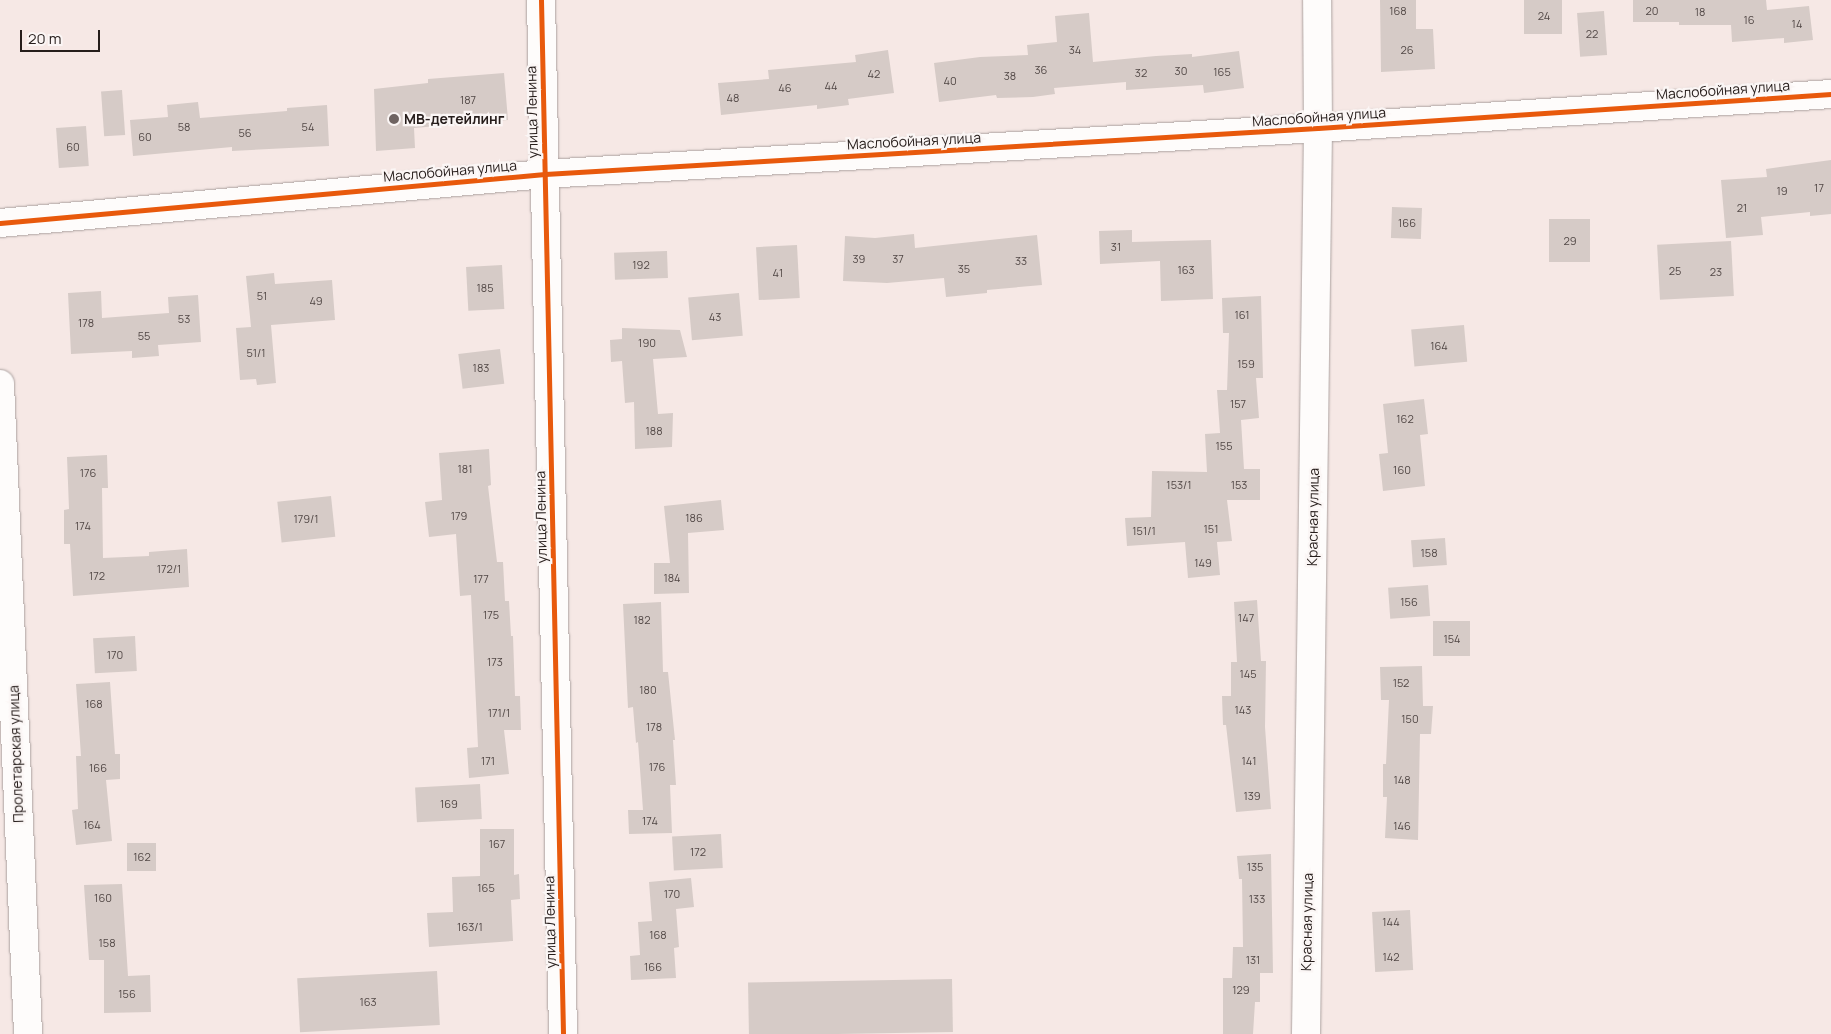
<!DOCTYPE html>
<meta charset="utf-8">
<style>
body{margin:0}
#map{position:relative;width:1831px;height:1034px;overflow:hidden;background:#f6e8e5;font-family:Manrope,sans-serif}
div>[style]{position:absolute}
.building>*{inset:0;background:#d6cbc7;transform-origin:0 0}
.roads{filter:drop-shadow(0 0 1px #aca2a0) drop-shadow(0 0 1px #aca2a0)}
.street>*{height:28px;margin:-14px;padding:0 14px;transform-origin:14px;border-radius:14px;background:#fefcfb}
.secondary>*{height:28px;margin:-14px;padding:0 14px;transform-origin:14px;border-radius:14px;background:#fefcfb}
.cycleway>*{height:5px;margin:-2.5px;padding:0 2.5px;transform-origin:2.5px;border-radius:2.5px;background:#e8590c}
.dots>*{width:14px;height:14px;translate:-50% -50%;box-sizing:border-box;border:2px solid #fbf6f5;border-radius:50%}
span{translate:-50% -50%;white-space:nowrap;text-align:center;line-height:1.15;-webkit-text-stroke:4.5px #fbf6f5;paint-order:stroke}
.number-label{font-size:11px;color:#524846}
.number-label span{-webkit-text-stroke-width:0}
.street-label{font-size:14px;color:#261d1b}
.poi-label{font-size:14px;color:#261d1b;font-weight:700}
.left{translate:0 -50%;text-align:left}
.scale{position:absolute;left:20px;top:30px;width:80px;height:22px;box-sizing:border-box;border:2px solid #261d1b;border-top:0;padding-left:6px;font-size:15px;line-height:18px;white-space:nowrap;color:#261d1b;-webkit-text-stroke:4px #fbf6f5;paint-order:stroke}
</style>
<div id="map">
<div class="building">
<i style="clip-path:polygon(1380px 0,1416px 0,1416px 29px,1433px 29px,1435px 69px,1381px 72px)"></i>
<i style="left:1524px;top:0;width:38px;height:34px"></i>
<i style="clip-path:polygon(1633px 0,1766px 0,1767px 10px,1809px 6px,1813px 40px,1784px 43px,1784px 38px,1732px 42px,1731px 25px,1679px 25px,1679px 22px,1633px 22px)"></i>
<i style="left:1604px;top:11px;width:44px;height:27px;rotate:86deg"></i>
<i style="clip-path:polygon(1089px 13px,1093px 62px,1156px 56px,1192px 54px,1192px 57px,1239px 51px,1244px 88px,1204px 93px,1203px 85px,1126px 90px,1126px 82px,1054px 88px,1055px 94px,1033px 97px,997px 98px,996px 95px,939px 102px,934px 63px,980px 57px,1028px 55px,1027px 45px,1057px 42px,1055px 16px)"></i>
<i style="clip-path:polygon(888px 50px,894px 93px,848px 99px,849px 105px,817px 109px,817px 105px,721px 115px,718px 83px,769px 79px,768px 70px,856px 62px,855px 55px)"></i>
<i style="clip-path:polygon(504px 73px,508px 120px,414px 128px,415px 148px,376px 151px,374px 89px,428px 83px,428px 79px)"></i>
<i style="left:122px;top:90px;width:45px;height:21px;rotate:86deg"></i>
<i style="clip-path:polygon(198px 102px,200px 118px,287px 111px,287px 108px,327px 105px,329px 146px,232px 151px,232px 147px,133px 156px,130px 120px,168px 117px,167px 105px)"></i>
<i style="left:86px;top:126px;width:40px;height:30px;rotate:86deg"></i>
<i style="clip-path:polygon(1831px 160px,1831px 214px,1810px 216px,1810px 212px,1761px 217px,1763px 235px,1726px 238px,1721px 180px,1767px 177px,1766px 169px)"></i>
<i style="left:1392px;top:207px;width:30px;height:31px;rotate:2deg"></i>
<i style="left:1549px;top:219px;width:41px;height:43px"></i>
<i style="clip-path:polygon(1132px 230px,1132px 242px,1211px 240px,1213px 299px,1161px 301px,1160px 261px,1100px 264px,1099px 231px)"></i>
<i style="clip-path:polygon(914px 234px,915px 248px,1037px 235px,1042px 285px,987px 290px,987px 293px,946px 297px,944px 278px,887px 283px,843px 281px,845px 236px,875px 238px)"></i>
<i style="left:1731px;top:241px;width:55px;height:74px;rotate:87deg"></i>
<i style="left:797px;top:245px;width:53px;height:41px;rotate:87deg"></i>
<i style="left:667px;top:251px;width:27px;height:53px;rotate:88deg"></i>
<i style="left:502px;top:265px;width:44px;height:36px;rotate:87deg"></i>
<i style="clip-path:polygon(274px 273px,275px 284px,332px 280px,335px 320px,271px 325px,276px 383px,257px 385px,256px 379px,240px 380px,236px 328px,251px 327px,246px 276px)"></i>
<i style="clip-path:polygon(101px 291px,102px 318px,169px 313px,168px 297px,198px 295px,201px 342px,158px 345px,159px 356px,132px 358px,132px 351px,71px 354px,68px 293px)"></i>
<i style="left:739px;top:293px;width:43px;height:51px;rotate:85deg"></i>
<i style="clip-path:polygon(1261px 296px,1263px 378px,1256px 378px,1259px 418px,1241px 420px,1244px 469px,1260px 469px,1260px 500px,1227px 500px,1232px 541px,1217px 542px,1220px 575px,1188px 578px,1185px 542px,1127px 546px,1125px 518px,1151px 517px,1152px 471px,1207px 472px,1205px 434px,1220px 433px,1217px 390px,1227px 390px,1229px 333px,1223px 333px,1222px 298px)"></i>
<i style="left:1464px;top:325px;width:37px;height:53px;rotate:85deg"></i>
<i style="clip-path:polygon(622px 328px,680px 330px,687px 357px,653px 359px,658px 414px,673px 413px,672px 447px,635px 449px,634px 402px,625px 403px,622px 361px,611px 362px,610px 340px,622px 339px)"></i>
<i style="left:500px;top:349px;width:35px;height:42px;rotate:83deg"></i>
<i style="clip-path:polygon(1424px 399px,1428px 434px,1420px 435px,1425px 486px,1383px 491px,1379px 454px,1388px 453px,1383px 404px)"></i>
<i style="clip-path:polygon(489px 449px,491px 485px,488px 486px,497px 562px,503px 562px,505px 601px,509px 601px,511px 636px,513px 636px,515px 696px,520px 696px,521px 730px,504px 730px,509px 774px,469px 778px,467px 748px,478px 747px,471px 595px,460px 596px,456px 534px,429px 537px,425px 502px,442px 500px,439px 453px)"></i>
<i style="clip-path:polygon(107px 455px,108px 488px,102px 488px,103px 558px,149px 556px,149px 552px,187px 549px,189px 587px,73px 596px,70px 544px,64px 544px,64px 510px,69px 509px,67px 457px)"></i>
<i style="left:331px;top:496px;width:41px;height:54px;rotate:84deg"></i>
<i style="clip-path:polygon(721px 500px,724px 530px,688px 533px,689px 593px,654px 594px,654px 563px,670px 563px,664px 506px)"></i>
<i style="left:1445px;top:538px;width:27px;height:34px;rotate:86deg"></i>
<i style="left:1428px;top:585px;width:31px;height:40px;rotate:86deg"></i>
<i style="clip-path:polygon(1257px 600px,1261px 661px,1266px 661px,1265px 727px,1271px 809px,1236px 812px,1226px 725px,1223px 725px,1222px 696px,1231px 696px,1231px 662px,1237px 662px,1234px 602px)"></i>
<i style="clip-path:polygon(661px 602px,663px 672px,668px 672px,675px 740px,673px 740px,676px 785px,670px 785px,672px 833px,629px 834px,628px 810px,643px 810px,638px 742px,636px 743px,633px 707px,628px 708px,623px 604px)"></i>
<i style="left:1433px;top:621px;width:37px;height:35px"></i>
<i style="left:135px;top:636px;width:35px;height:42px;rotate:87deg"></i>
<i style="clip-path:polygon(1422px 666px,1423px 706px,1433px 706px,1431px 734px,1420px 734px,1418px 840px,1385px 838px,1387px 797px,1383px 797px,1383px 764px,1386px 764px,1389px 700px,1381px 700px,1380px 667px)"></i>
<i style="clip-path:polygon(110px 682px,115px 754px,120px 754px,120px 779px,106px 780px,112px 841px,76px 845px,72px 810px,78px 809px,76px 756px,81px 756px,76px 684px)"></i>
<i style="left:480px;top:784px;width:35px;height:65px;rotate:87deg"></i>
<i style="clip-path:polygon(480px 829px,514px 829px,514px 875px,519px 874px,520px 899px,511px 900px,513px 941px,429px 947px,427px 913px,453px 912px,452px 877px,480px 876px)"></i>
<i style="left:721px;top:834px;width:34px;height:49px;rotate:87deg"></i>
<i style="left:127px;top:843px;width:29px;height:28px"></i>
<i style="clip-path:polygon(1271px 854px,1273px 973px,1260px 973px,1260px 1002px,1255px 1002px,1253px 1034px,1223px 1034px,1223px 978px,1232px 978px,1233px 947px,1243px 947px,1242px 879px,1239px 879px,1237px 856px)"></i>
<i style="clip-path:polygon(691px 878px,694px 907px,676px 909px,679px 947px,674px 948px,676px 978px,631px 980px,630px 956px,640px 955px,638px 922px,652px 921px,649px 882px)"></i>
<i style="clip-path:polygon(122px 884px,128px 976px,150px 975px,151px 1012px,104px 1013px,104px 960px,89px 960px,84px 885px)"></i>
<i style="left:1410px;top:910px;width:60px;height:38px;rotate:87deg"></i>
<i style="left:437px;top:971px;width:54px;height:140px;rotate:87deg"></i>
<i style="left:952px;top:979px;width:53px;height:204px;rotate:89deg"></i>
</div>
<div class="roads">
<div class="street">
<i style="left:0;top:223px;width:547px;rotate:-5.14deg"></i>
<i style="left:545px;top:174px;width:774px;rotate:-3.41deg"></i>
<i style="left:1318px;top:128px;width:514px;rotate:-3.79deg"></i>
<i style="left:0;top:384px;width:651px;rotate:87.53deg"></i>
<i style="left:1306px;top:1034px;width:906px;rotate:-89.24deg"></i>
<i style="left:1318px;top:128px;width:128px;rotate:-90.4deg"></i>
</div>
<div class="secondary">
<i style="left:541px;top:0;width:1034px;rotate:88.78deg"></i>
</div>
</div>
<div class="cycleway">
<i style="left:541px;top:0;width:1034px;rotate:88.78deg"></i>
<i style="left:0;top:223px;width:547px;rotate:-5.14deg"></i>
<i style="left:545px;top:174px;width:774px;rotate:-3.41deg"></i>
<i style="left:1318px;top:128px;width:514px;rotate:-3.79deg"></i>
</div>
<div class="dots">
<i style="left:394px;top:119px;background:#6f6462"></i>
</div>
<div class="number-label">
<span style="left:1398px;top:11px">168</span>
<span style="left:1652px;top:11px">20</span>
<span style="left:1700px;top:12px">18</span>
<span style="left:1544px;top:16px">24</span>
<span style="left:1749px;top:20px">16</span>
<span style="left:1797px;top:24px">14</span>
<span style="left:1592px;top:34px">22</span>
<span style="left:1075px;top:50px">34</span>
<span style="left:1407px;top:50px">26</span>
<span style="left:1041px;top:70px">36</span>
<span style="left:1181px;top:71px">30</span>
<span style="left:1222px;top:72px">165</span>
<span style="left:1141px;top:73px">32</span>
<span style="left:874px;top:74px">42</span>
<span style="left:1010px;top:76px">38</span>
<span style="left:950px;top:81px">40</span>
<span style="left:831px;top:86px">44</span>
<span style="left:785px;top:88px">46</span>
<span style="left:733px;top:98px">48</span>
<span style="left:468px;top:100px">187</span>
<span style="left:184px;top:127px">58</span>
<span style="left:308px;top:127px">54</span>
<span style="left:245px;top:133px">56</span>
<span style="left:145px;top:137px">60</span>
<span style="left:73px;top:147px">60</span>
<span style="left:1819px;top:188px">17</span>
<span style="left:1782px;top:191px">19</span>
<span style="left:1742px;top:208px">21</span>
<span style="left:1407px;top:223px">166</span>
<span style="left:1570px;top:241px">29</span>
<span style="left:1116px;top:247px">31</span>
<span style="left:859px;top:259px">39</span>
<span style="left:898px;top:259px">37</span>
<span style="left:1021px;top:261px">33</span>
<span style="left:641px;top:265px">192</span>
<span style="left:964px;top:269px">35</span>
<span style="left:1186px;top:270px">163</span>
<span style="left:1675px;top:271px">25</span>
<span style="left:1716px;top:272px">23</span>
<span style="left:778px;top:273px">41</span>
<span style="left:485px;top:288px">185</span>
<span style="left:262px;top:296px">51</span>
<span style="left:316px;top:301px">49</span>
<span style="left:1242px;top:315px">161</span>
<span style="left:715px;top:317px">43</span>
<span style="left:184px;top:319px">53</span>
<span style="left:86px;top:323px">178</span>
<span style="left:144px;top:336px">55</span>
<span style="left:647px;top:343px">190</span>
<span style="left:1439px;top:346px">164</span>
<span style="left:256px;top:353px">51/1</span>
<span style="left:1246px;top:364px">159</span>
<span style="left:481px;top:368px">183</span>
<span style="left:1238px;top:404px">157</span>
<span style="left:1405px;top:419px">162</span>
<span style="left:654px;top:431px">188</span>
<span style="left:1224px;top:446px">155</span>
<span style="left:465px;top:469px">181</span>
<span style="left:1402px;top:470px">160</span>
<span style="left:88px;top:473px">176</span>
<span style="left:1179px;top:485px">153/1</span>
<span style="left:1239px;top:485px">153</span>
<span style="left:459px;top:516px">179</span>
<span style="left:694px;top:518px">186</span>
<span style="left:306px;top:519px">179/1</span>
<span style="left:83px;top:526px">174</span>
<span style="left:1211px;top:529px">151</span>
<span style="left:1144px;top:531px">151/1</span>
<span style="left:1429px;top:553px">158</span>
<span style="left:1203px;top:563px">149</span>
<span style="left:169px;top:569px">172/1</span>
<span style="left:97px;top:576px">172</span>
<span style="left:672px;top:578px">184</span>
<span style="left:481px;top:579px">177</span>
<span style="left:1409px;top:602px">156</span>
<span style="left:491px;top:615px">175</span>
<span style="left:1246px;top:618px">147</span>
<span style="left:642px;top:620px">182</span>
<span style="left:1452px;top:639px">154</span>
<span style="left:115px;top:655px">170</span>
<span style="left:495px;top:662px">173</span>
<span style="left:1248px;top:674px">145</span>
<span style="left:1401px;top:683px">152</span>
<span style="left:648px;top:690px">180</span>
<span style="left:94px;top:704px">168</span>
<span style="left:1243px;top:710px">143</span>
<span style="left:499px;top:713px">171/1</span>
<span style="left:1410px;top:719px">150</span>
<span style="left:654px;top:727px">178</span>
<span style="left:488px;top:761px">171</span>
<span style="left:1249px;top:761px">141</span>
<span style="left:657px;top:767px">176</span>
<span style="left:98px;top:768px">166</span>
<span style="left:1402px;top:780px">148</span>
<span style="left:1252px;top:796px">139</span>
<span style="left:449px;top:804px">169</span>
<span style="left:650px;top:821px">174</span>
<span style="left:92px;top:825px">164</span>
<span style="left:1402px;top:826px">146</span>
<span style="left:497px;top:844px">167</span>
<span style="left:698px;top:852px">172</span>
<span style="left:142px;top:857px">162</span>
<span style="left:1255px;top:867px">135</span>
<span style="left:486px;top:888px">165</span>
<span style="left:672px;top:894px">170</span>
<span style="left:103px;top:898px">160</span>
<span style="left:1257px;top:899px">133</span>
<span style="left:1391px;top:922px">144</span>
<span style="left:470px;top:927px">163/1</span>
<span style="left:658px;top:935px">168</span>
<span style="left:107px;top:943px">158</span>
<span style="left:1391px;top:957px">142</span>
<span style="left:1253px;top:960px">131</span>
<span style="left:653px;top:967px">166</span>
<span style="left:1241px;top:990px">129</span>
<span style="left:127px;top:994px">156</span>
<span style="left:368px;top:1002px">163</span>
</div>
<div class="street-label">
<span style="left:1723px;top:90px;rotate:-4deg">Маслобойная улица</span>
<span style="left:532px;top:112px;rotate:-91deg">улица Ленина</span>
<span style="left:1319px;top:117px;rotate:-4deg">Маслобойная улица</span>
<span style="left:914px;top:141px;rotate:-3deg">Маслобойная улица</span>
<span style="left:450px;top:171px;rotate:-5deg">Маслобойная улица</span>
<span style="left:541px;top:517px;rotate:-91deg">улица Ленина</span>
<span style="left:1313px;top:517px;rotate:-89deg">Красная улица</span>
<span style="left:16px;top:754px;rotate:-92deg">Пролетарская улица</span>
<span style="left:550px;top:922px;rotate:-91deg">улица Ленина</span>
<span style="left:1307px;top:922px;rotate:-89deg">Красная улица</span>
</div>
<div class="poi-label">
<span class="left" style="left:404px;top:119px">MB-детейлинг</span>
</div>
<div class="scale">20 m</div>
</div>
